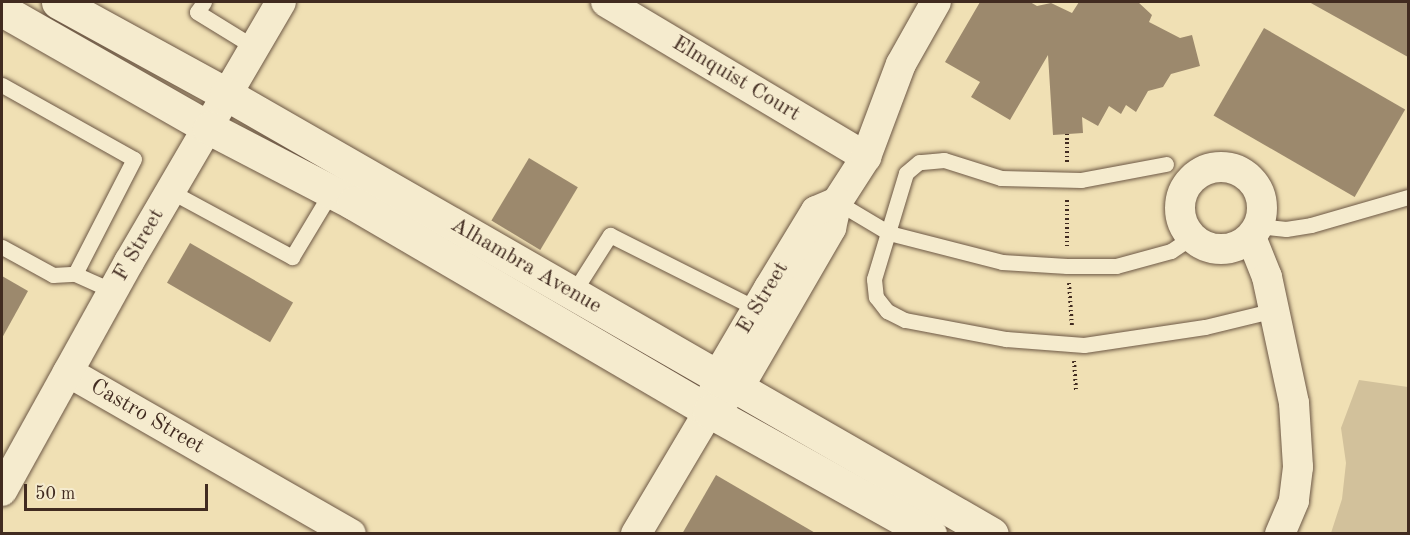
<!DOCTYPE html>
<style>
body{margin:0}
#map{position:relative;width:1410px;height:535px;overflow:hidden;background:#f0e0b4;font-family:"Old Standard TT",serif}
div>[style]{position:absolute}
.green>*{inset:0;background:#d2c19b}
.building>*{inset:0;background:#9c896d;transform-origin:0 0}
.path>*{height:4px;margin-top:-2px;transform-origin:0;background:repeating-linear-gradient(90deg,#412b20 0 1.5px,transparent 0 4.5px)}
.roads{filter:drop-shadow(0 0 2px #6d5845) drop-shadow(0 0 2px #6d5845)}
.service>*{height:15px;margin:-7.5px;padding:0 7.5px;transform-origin:7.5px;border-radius:7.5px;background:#f5ebce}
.minor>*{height:30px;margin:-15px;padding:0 15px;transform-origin:15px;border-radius:15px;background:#f5ebce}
.minor>.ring{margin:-15px;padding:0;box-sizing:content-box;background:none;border:30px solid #f5ebce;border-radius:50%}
.secondary>*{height:33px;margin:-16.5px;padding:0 16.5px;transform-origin:16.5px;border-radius:16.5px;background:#f5ebce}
span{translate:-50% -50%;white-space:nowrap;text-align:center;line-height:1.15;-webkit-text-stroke:5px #f5ebce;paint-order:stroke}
.street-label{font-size:22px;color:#412b20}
.frame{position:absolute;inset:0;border:3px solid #412b20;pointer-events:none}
.scale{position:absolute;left:24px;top:484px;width:184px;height:27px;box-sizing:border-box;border:3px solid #412b20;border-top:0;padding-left:8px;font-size:18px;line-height:21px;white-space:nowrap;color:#412b20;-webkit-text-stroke:4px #f5ebce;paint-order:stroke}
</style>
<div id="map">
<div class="green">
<i style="clip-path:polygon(1359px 380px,1408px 387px,1408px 533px,1331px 533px,1342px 499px,1346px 463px,1341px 428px)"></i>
</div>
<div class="building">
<i style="clip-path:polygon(980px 2px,1030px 2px,1037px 6px,1051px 3px,1072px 13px,1079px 2px,1138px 2px,1152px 15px,1149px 22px,1180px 38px,1192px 35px,1200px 66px,1171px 74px,1163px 87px,1148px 91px,1136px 112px,1126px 105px,1121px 114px,1109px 106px,1098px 126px,1082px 117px,1083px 133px,1053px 135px,1048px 55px,1010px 120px,971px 97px,980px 82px,945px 62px)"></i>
<i style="clip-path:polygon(1309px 2px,1408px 2px,1408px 57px)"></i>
<i style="left:1264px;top:28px;width:163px;height:101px;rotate:30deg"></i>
<i style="left:529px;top:158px;width:57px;height:73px;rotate:31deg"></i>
<i style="left:190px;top:243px;width:119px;height:46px;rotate:30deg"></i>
<i style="clip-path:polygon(2px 276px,28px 291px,2px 338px)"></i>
<i style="clip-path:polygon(716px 475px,817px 534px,682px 534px)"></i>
</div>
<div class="path">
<i style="left:1067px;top:162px;width:28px;rotate:-90deg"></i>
<i style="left:1067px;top:200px;width:46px;rotate:90deg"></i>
<i style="left:1069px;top:283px;width:44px;rotate:86.1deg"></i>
<i style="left:1074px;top:361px;width:30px;rotate:86deg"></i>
</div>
<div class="roads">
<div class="service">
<i style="left:204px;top:2px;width:12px;rotate:125deg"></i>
<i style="left:197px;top:12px;width:67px;rotate:31.6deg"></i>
<i style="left:2px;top:85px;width:151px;rotate:29.3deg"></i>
<i style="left:134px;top:159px;width:129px;rotate:117.2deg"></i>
<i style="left:1166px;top:164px;width:86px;rotate:169.3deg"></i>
<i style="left:1081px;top:180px;width:80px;rotate:-178.6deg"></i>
<i style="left:1001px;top:178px;width:60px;rotate:-162.5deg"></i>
<i style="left:944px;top:160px;width:25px;rotate:175deg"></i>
<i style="left:919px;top:162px;width:17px;rotate:140deg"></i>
<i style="left:906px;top:173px;width:111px;rotate:106.8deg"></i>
<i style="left:874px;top:279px;width:18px;rotate:84deg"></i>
<i style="left:876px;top:297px;width:18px;rotate:52deg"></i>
<i style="left:887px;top:311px;width:20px;rotate:27deg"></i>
<i style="left:905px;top:320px;width:103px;rotate:10.7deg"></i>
<i style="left:1006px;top:339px;width:78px;rotate:4.4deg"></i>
<i style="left:1084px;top:345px;width:122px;rotate:-8.5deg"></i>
<i style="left:1205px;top:327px;width:72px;rotate:-13.7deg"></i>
<i style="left:170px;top:191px;width:139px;rotate:28.4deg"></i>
<i style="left:292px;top:257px;width:76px;rotate:-59deg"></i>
<i style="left:837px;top:202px;width:61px;rotate:30.8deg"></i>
<i style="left:889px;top:233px;width:117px;rotate:14.4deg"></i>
<i style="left:1002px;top:262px;width:65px;rotate:3.5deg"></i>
<i style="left:1067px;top:266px;width:49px"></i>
<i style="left:1116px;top:266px;width:57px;rotate:-15.3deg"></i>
<i style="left:1171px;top:251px;width:25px;rotate:-34deg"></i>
<i style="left:1258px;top:226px;width:28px;rotate:6deg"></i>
<i style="left:1286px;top:229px;width:25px;rotate:-9deg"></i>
<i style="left:1311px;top:225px;width:101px;rotate:-16.1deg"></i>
<i style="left:2px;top:247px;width:58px;rotate:28.8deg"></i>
<i style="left:53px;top:275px;width:22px;rotate:-3deg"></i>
<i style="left:75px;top:274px;width:42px;rotate:24.1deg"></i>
<i style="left:573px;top:293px;width:69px;rotate:-57.5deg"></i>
<i style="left:610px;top:235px;width:165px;rotate:26.7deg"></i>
</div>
<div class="minor">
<i style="left:606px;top:2px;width:303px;rotate:30.8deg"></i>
<i class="ring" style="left:1180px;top:167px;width:52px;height:52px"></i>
<i style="left:1251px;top:237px;width:43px;rotate:68.2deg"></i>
<i style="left:1267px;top:277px;width:129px;rotate:77.9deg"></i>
<i style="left:1294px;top:403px;width:64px;rotate:86.4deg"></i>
<i style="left:1298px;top:467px;width:34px;rotate:97deg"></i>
<i style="left:1294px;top:501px;width:36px;rotate:113deg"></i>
<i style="left:68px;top:372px;width:326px;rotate:29.8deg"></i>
<i style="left:720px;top:402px;width:24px;rotate:-38deg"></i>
<i style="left:739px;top:387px;width:184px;rotate:-59.9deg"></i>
<i style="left:831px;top:228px;width:27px;rotate:-77deg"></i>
<i style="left:837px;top:202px;width:54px;rotate:-57.2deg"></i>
<i style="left:866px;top:157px;width:99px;rotate:-69.4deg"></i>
<i style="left:901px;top:64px;width:71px;rotate:-60.6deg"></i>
<i style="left:2px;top:491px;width:262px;rotate:-61deg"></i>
<i style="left:129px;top:262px;width:301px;rotate:-59.7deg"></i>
<i style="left:636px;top:534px;width:143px;rotate:-59.3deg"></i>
<i style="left:709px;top:411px;width:37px;rotate:-76deg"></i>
<i style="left:718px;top:375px;width:101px;rotate:-59.6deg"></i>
<i style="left:769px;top:288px;width:90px;rotate:-58.6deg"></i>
<i style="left:816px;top:211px;width:23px;rotate:-23deg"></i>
</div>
<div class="secondary">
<i style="left:58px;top:2px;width:192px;rotate:28.7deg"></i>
<i style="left:226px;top:94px;width:883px;rotate:29.87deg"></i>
<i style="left:2px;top:10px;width:238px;rotate:29.7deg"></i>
<i style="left:209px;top:128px;width:162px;rotate:27.5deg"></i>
<i style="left:353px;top:203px;width:412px;rotate:30.3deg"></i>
<i style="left:709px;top:411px;width:253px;rotate:29.1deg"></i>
</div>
</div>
<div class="street-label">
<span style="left:736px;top:79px;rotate:31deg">Elmquist Court</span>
<span style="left:139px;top:245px;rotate:-60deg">F Street</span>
<span style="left:526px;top:266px;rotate:30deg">Alhambra Avenue</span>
<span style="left:763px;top:298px;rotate:-59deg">E Street</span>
<span style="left:147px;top:417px;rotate:30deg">Castro Street</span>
</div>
<div class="frame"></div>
<div class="scale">50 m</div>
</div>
